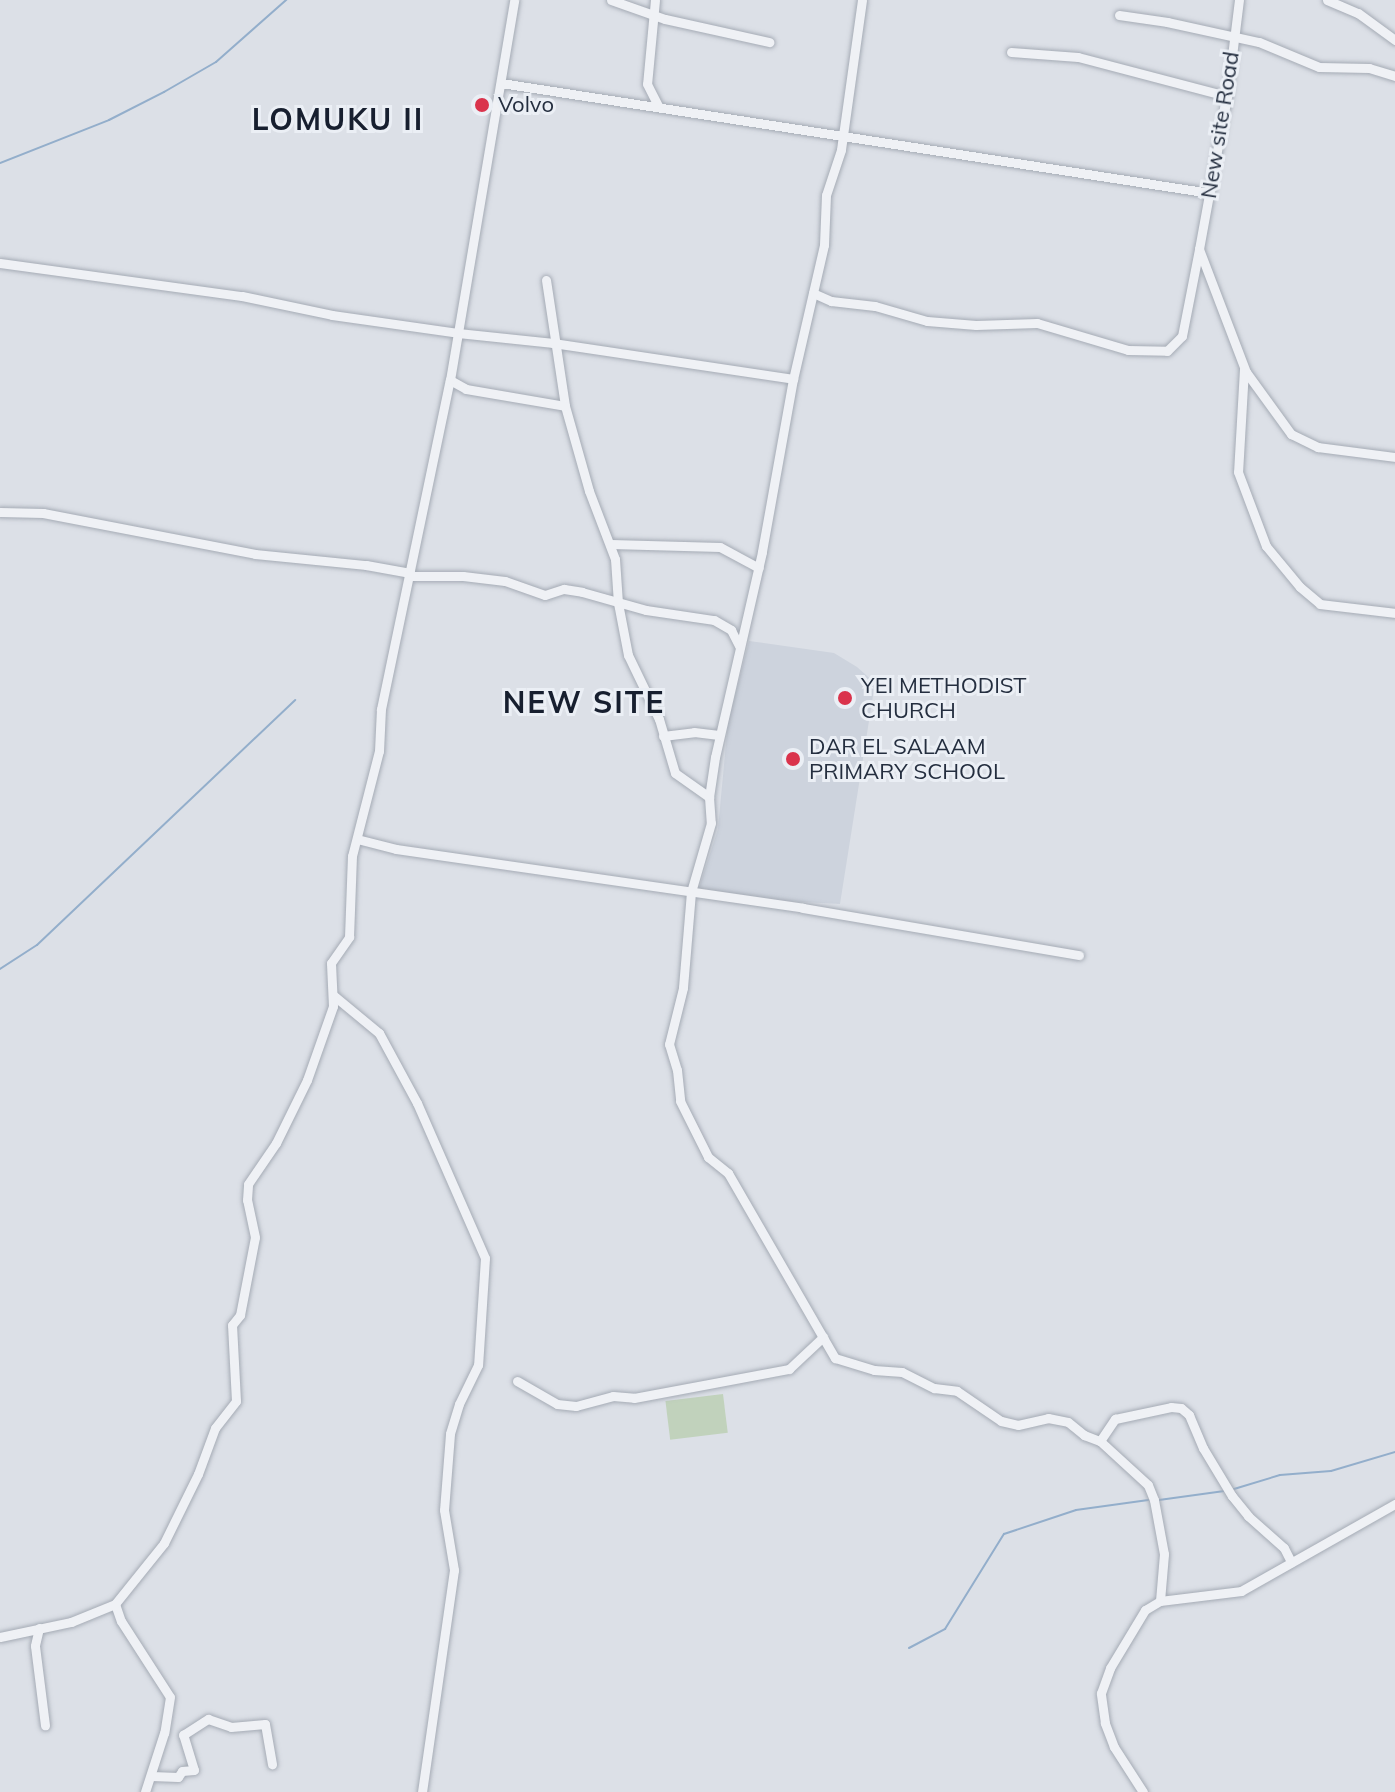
<!DOCTYPE html>
<style>
body{margin:0}
#map{position:relative;width:1395px;height:1792px;overflow:hidden;background:#dce0e7;font-family:Mulish,sans-serif}
div>[style]{position:absolute}
.built>*{inset:0;background:#cdd3dd}
.green>*{inset:0;background:#c1d2bc;transform-origin:0 0}
.stream>*{height:2px;margin:-1px;padding:0 1px;transform-origin:1px;border-radius:1px;background:#93aecb}
.roads{filter:drop-shadow(0 0 2px #a5abb5) drop-shadow(0 0 2px #a5abb5)}
.minor>*{height:9px;margin:-4.5px;padding:0 4.5px;transform-origin:4.5px;border-radius:4.5px;background:#eff1f5}
.dots>*{width:22px;height:22px;translate:-50% -50%;box-sizing:border-box;border:4px solid #ebeff5;border-radius:50%}
span{translate:-50% -50%;white-space:nowrap;text-align:center;line-height:1.15;-webkit-text-stroke:6px #ebeff5;paint-order:stroke}
.poi-label{font-size:22px;color:#242e3f}
.left{translate:0 -50%;text-align:left}
.street-label{font-size:22px;color:#242e3f}
.district-label{font-size:30px;color:#171f2f;font-weight:700;letter-spacing:2px}
</style>
<div id="map">
<div class="built">
<i style="clip-path:polygon(749px 641px,834px 653px,857px 667px,875px 683px,840px 904px,750px 899px,699px 888px,718px 829px,728px 722px)"></i>
</div>
<div class="green">
<i style="left:723px;top:1394px;width:39px;height:58px;rotate:83deg"></i>
</div>
<div class="stream">
<i style="left:0;top:163px;width:117px;rotate:-21.5deg"></i>
<i style="left:109px;top:120px;width:62px;rotate:-27deg"></i>
<i style="left:164px;top:92px;width:60px;rotate:-30deg"></i>
<i style="left:216px;top:62px;width:94px;rotate:-41.5deg"></i>
<i style="left:0;top:969px;width:44px;rotate:-33deg"></i>
<i style="left:37px;top:945px;width:356px;rotate:-43.5deg"></i>
<i style="left:1234px;top:1489px;width:48px;rotate:-16.9deg"></i>
<i style="left:1280px;top:1475px;width:51px;rotate:-4.5deg"></i>
<i style="left:1331px;top:1471px;width:67px;rotate:-16.5deg"></i>
<i style="left:1159px;top:1500px;width:66px;rotate:-7.9deg"></i>
<i style="left:909px;top:1648px;width:41px;rotate:-27.8deg"></i>
<i style="left:945px;top:1629px;width:112px;rotate:-58.2deg"></i>
<i style="left:1004px;top:1534px;width:76px;rotate:-18.4deg"></i>
<i style="left:1076px;top:1510px;width:73px;rotate:-7.9deg"></i>
</div>
<div class="roads">
<div class="minor">
<i style="left:611px;top:0;width:57px;rotate:19.4deg"></i>
<i style="left:665px;top:19px;width:107px;rotate:12.5deg"></i>
<i style="left:655px;top:0;width:84px;rotate:95.4deg"></i>
<i style="left:647px;top:84px;width:25px;rotate:63deg"></i>
<i style="left:862px;top:0;width:151px;rotate:98deg"></i>
<i style="left:841px;top:150px;width:47px;rotate:108.4deg"></i>
<i style="left:826px;top:195px;width:50px;rotate:92.3deg"></i>
<i style="left:824px;top:245px;width:138px;rotate:103deg"></i>
<i style="left:793px;top:379px;width:176px;rotate:100.2deg"></i>
<i style="left:762px;top:552px;width:210px;rotate:102.9deg"></i>
<i style="left:715px;top:757px;width:40px;rotate:98.5deg"></i>
<i style="left:709px;top:797px;width:26px;rotate:86deg"></i>
<i style="left:711px;top:823px;width:72px;rotate:106.2deg"></i>
<i style="left:691px;top:892px;width:96px;rotate:94.8deg"></i>
<i style="left:683px;top:988px;width:58px;rotate:104deg"></i>
<i style="left:669px;top:1044px;width:27px;rotate:73deg"></i>
<i style="left:677px;top:1070px;width:31px;rotate:84deg"></i>
<i style="left:680px;top:1101px;width:63px;rotate:63.4deg"></i>
<i style="left:708px;top:1157px;width:26px;rotate:39deg"></i>
<i style="left:728px;top:1173px;width:214px;rotate:60deg"></i>
<i style="left:835px;top:1358px;width:41px;rotate:17.1deg"></i>
<i style="left:874px;top:1370px;width:28px;rotate:4deg"></i>
<i style="left:902px;top:1372px;width:36px;rotate:27deg"></i>
<i style="left:934px;top:1388px;width:23px;rotate:7deg"></i>
<i style="left:957px;top:1391px;width:53px;rotate:34.3deg"></i>
<i style="left:1001px;top:1421px;width:17px;rotate:13deg"></i>
<i style="left:1018px;top:1425px;width:31px;rotate:-13deg"></i>
<i style="left:1048px;top:1418px;width:20px;rotate:11deg"></i>
<i style="left:1068px;top:1422px;width:21px;rotate:39deg"></i>
<i style="left:1084px;top:1435px;width:17px;rotate:21deg"></i>
<i style="left:1100px;top:1441px;width:65px;rotate:42.5deg"></i>
<i style="left:1148px;top:1485px;width:16px;rotate:68deg"></i>
<i style="left:1154px;top:1500px;width:55px;rotate:79.5deg"></i>
<i style="left:1164px;top:1554px;width:47px;rotate:94.9deg"></i>
<i style="left:1327px;top:0;width:34px;rotate:23deg"></i>
<i style="left:1358px;top:13px;width:46px;rotate:36.1deg"></i>
<i style="left:1119px;top:15px;width:49px;rotate:8.3deg"></i>
<i style="left:1167px;top:22px;width:94px;rotate:12.3deg"></i>
<i style="left:1259px;top:42px;width:65px;rotate:22.6deg"></i>
<i style="left:1319px;top:67px;width:50px;rotate:1.1deg"></i>
<i style="left:1369px;top:68px;width:27px;rotate:17deg"></i>
<i style="left:1011px;top:52px;width:67px;rotate:4.3deg"></i>
<i style="left:1078px;top:57px;width:154px;rotate:14.7deg"></i>
<i style="left:501px;top:83px;width:717px;rotate:8.82deg"></i>
<i style="left:1199px;top:249px;width:132px;rotate:69.1deg"></i>
<i style="left:1246px;top:372px;width:77px;rotate:54deg"></i>
<i style="left:1291px;top:434px;width:30px;rotate:26deg"></i>
<i style="left:1318px;top:447px;width:78px;rotate:7.4deg"></i>
<i style="left:0;top:263px;width:244px;rotate:7.8deg"></i>
<i style="left:242px;top:296px;width:92px;rotate:11.9deg"></i>
<i style="left:332px;top:315px;width:127px;rotate:8.1deg"></i>
<i style="left:458px;top:333px;width:96px;rotate:6deg"></i>
<i style="left:553px;top:343px;width:243px;rotate:8.5deg"></i>
<i style="left:546px;top:280px;width:127px;rotate:81.4deg"></i>
<i style="left:565px;top:406px;width:88px;rotate:74.2deg"></i>
<i style="left:589px;top:491px;width:73px;rotate:69.1deg"></i>
<i style="left:615px;top:559px;width:44px;rotate:86.1deg"></i>
<i style="left:618px;top:603px;width:53px;rotate:79.1deg"></i>
<i style="left:628px;top:655px;width:71px;rotate:64.2deg"></i>
<i style="left:659px;top:719px;width:56px;rotate:73.5deg"></i>
<i style="left:675px;top:773px;width:42px;rotate:35.2deg"></i>
<i style="left:813px;top:293px;width:20px;rotate:24deg"></i>
<i style="left:831px;top:301px;width:44px;rotate:6.5deg"></i>
<i style="left:875px;top:306px;width:54px;rotate:16.1deg"></i>
<i style="left:927px;top:321px;width:49px;rotate:4.7deg"></i>
<i style="left:976px;top:325px;width:61px;rotate:-1.9deg"></i>
<i style="left:1037px;top:323px;width:95px;rotate:16.5deg"></i>
<i style="left:1128px;top:350px;width:39px;rotate:1deg"></i>
<i style="left:1167px;top:351px;width:21px;rotate:-45deg"></i>
<i style="left:1182px;top:336px;width:89px;rotate:-78.9deg"></i>
<i style="left:1199px;top:249px;width:156px;rotate:-79.6deg"></i>
<i style="left:1227px;top:96px;width:97px;rotate:-82.9deg"></i>
<i style="left:1244px;top:369px;width:103px;rotate:93.3deg"></i>
<i style="left:1238px;top:472px;width:79px;rotate:69.3deg"></i>
<i style="left:1266px;top:546px;width:53px;rotate:50.3deg"></i>
<i style="left:1300px;top:587px;width:26px;rotate:40deg"></i>
<i style="left:1320px;top:604px;width:76px;rotate:6.8deg"></i>
<i style="left:450px;top:380px;width:18px;rotate:29deg"></i>
<i style="left:466px;top:389px;width:100px;rotate:9.7deg"></i>
<i style="left:0;top:512px;width:43px;rotate:1.3deg"></i>
<i style="left:43px;top:513px;width:216px;rotate:10.9deg"></i>
<i style="left:255px;top:554px;width:112px;rotate:5.7deg"></i>
<i style="left:366px;top:565px;width:45px;rotate:10.3deg"></i>
<i style="left:611px;top:544px;width:109px;rotate:1.6deg"></i>
<i style="left:720px;top:547px;width:44px;rotate:28.3deg"></i>
<i style="left:410px;top:576px;width:53px"></i>
<i style="left:463px;top:576px;width:42px;rotate:6.8deg"></i>
<i style="left:505px;top:581px;width:42px;rotate:19.3deg"></i>
<i style="left:545px;top:595px;width:20px;rotate:-18deg"></i>
<i style="left:564px;top:589px;width:18px;rotate:9deg"></i>
<i style="left:582px;top:592px;width:66px;rotate:15.7deg"></i>
<i style="left:646px;top:610px;width:69px;rotate:8.4deg"></i>
<i style="left:714px;top:620px;width:20px;rotate:30deg"></i>
<i style="left:731px;top:630px;width:18px;rotate:63deg"></i>
<i style="left:663px;top:736px;width:31px;rotate:-7deg"></i>
<i style="left:694px;top:732px;width:25px;rotate:7deg"></i>
<i style="left:357px;top:839px;width:40px;rotate:14.4deg"></i>
<i style="left:396px;top:849px;width:411px;rotate:8.2deg"></i>
<i style="left:803px;top:908px;width:280px;rotate:9.7deg"></i>
<i style="left:333px;top:995px;width:60px;rotate:39.6deg"></i>
<i style="left:379px;top:1033px;width:80px;rotate:61.5deg"></i>
<i style="left:417px;top:1103px;width:169px;rotate:66.3deg"></i>
<i style="left:485px;top:1258px;width:107px;rotate:93.7deg"></i>
<i style="left:478px;top:1365px;width:43px;rotate:116deg"></i>
<i style="left:459px;top:1404px;width:31px;rotate:107deg"></i>
<i style="left:450px;top:1434px;width:76px;rotate:94.5deg"></i>
<i style="left:444px;top:1510px;width:61px;rotate:80.5deg"></i>
<i style="left:454px;top:1570px;width:224px;rotate:98.2deg"></i>
<i style="left:517px;top:1381px;width:46px;rotate:29.9deg"></i>
<i style="left:557px;top:1404px;width:19px;rotate:6deg"></i>
<i style="left:576px;top:1406px;width:38px;rotate:-15deg"></i>
<i style="left:613px;top:1396px;width:21px;rotate:5deg"></i>
<i style="left:634px;top:1398px;width:158px;rotate:-10.6deg"></i>
<i style="left:789px;top:1369px;width:47px;rotate:-43.3deg"></i>
<i style="left:1100px;top:1441px;width:27px;rotate:-56deg"></i>
<i style="left:1115px;top:1419px;width:57px;rotate:-12.1deg"></i>
<i style="left:1171px;top:1407px;width:10px;rotate:6deg"></i>
<i style="left:1181px;top:1408px;width:11px;rotate:41deg"></i>
<i style="left:1189px;top:1415px;width:36px;rotate:67deg"></i>
<i style="left:1203px;top:1448px;width:56px;rotate:58.9deg"></i>
<i style="left:1232px;top:1496px;width:26px;rotate:51deg"></i>
<i style="left:1248px;top:1516px;width:48px;rotate:41.6deg"></i>
<i style="left:1284px;top:1548px;width:16px;rotate:63deg"></i>
<i style="left:115px;top:1604px;width:18px;rotate:71deg"></i>
<i style="left:121px;top:1621px;width:90px;rotate:57.2deg"></i>
<i style="left:170px;top:1697px;width:36px;rotate:99deg"></i>
<i style="left:164px;top:1733px;width:62px;rotate:107.9deg"></i>
<i style="left:39px;top:1628px;width:18px;rotate:103deg"></i>
<i style="left:35px;top:1646px;width:80px;rotate:82.8deg"></i>
<i style="left:0;top:1637px;width:73px;rotate:-11.9deg"></i>
<i style="left:71px;top:1622px;width:48px;rotate:-22.2deg"></i>
<i style="left:115px;top:1604px;width:78px;rotate:-51.2deg"></i>
<i style="left:164px;top:1543px;width:77px;rotate:-63.8deg"></i>
<i style="left:198px;top:1474px;width:49px;rotate:-69.7deg"></i>
<i style="left:215px;top:1428px;width:34px;rotate:-52deg"></i>
<i style="left:236px;top:1401px;width:76px;rotate:-93deg"></i>
<i style="left:232px;top:1325px;width:13px;rotate:-51deg"></i>
<i style="left:240px;top:1315px;width:79px;rotate:-79.1deg"></i>
<i style="left:255px;top:1237px;width:38px;rotate:-102deg"></i>
<i style="left:247px;top:1200px;width:16px;rotate:-86deg"></i>
<i style="left:248px;top:1184px;width:50px;rotate:-55.7deg"></i>
<i style="left:276px;top:1143px;width:70px;rotate:-63.8deg"></i>
<i style="left:307px;top:1080px;width:78px;rotate:-70.6deg"></i>
<i style="left:333px;top:1006px;width:43px;rotate:-92.7deg"></i>
<i style="left:331px;top:963px;width:32px;rotate:-55deg"></i>
<i style="left:349px;top:937px;width:81px;rotate:-87.9deg"></i>
<i style="left:352px;top:856px;width:108px;rotate:-75.6deg"></i>
<i style="left:379px;top:751px;width:42px;rotate:-87.3deg"></i>
<i style="left:381px;top:709px;width:336px;rotate:-78.2deg"></i>
<i style="left:450px;top:380px;width:385px;rotate:-80.4deg"></i>
<i style="left:151px;top:1776px;width:27px;rotate:2deg"></i>
<i style="left:178px;top:1777px;width:7px;rotate:-56deg"></i>
<i style="left:182px;top:1771px;width:12px;rotate:-5deg"></i>
<i style="left:194px;top:1770px;width:37px;rotate:-107deg"></i>
<i style="left:183px;top:1735px;width:30px;rotate:-33deg"></i>
<i style="left:208px;top:1719px;width:24px;rotate:19deg"></i>
<i style="left:231px;top:1727px;width:34px;rotate:-5deg"></i>
<i style="left:265px;top:1724px;width:41px;rotate:80.1deg"></i>
<i style="left:1143px;top:1792px;width:54px;rotate:-122.8deg"></i>
<i style="left:1114px;top:1747px;width:26px;rotate:-111deg"></i>
<i style="left:1105px;top:1723px;width:30px;rotate:-98deg"></i>
<i style="left:1101px;top:1693px;width:27px;rotate:-70deg"></i>
<i style="left:1110px;top:1668px;width:68px;rotate:-58.9deg"></i>
<i style="left:1145px;top:1610px;width:17px;rotate:-31deg"></i>
<i style="left:1160px;top:1601px;width:82px;rotate:-7deg"></i>
<i style="left:1241px;top:1591px;width:177px;rotate:-29.5deg"></i>
</div>
</div>
<div class="dots">
<i style="left:482px;top:105px;background:#da334c"></i>
<i style="left:845px;top:698px;background:#da334c"></i>
<i style="left:793px;top:759px;background:#da334c"></i>
</div>
<div class="poi-label">
<span class="left" style="left:498px;top:105px">Volvo</span>
<span class="left" style="left:861px;top:698px">YEI METHODIST<br>CHURCH</span>
<span class="left" style="left:809px;top:759px">DAR EL SALAAM<br>PRIMARY SCHOOL</span>
</div>
<div class="street-label">
<span style="left:1220px;top:125px;rotate:-81deg">New site Road</span>
</div>
<div class="district-label">
<span style="left:338px;top:119px">LOMUKU II</span>
<span style="left:584px;top:702px">NEW SITE</span>
</div>
</div>
